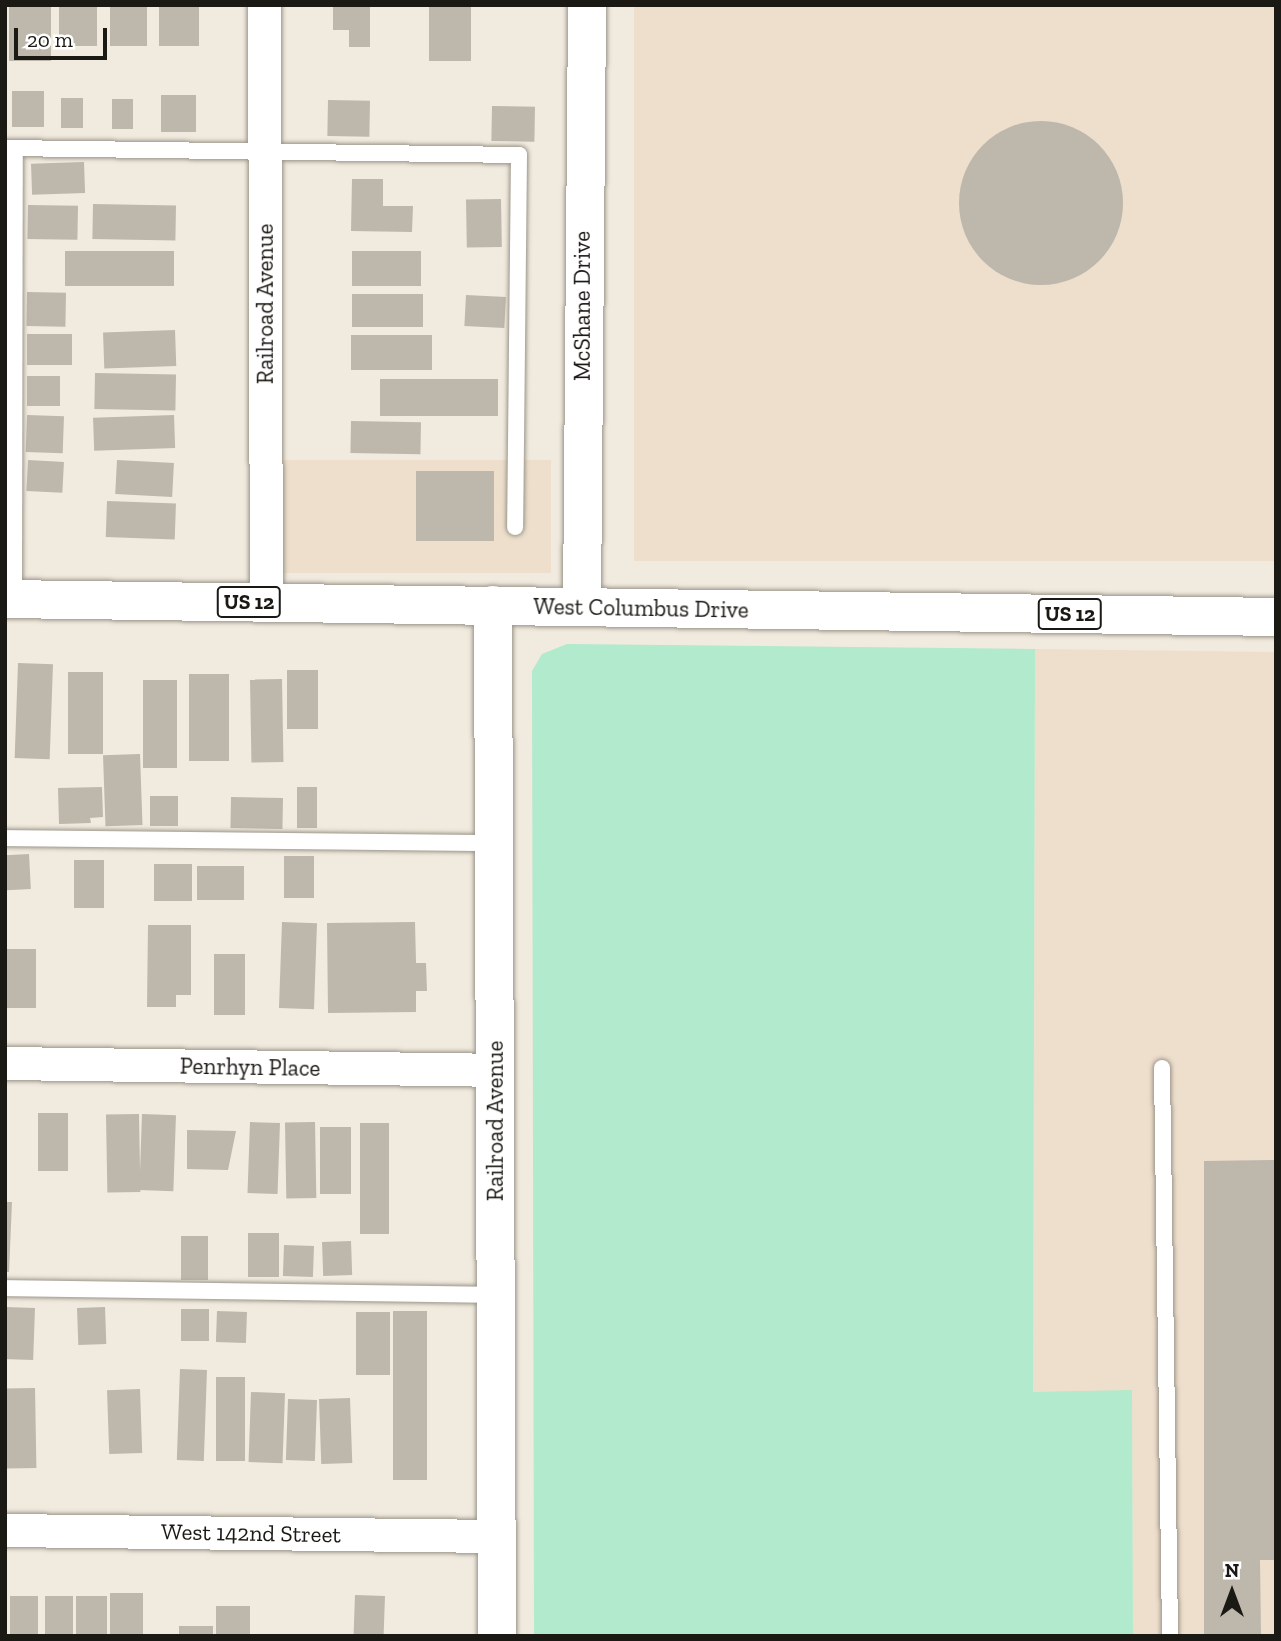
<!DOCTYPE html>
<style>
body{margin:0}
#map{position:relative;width:1281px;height:1641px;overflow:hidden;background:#f1eade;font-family:"Zilla Slab",serif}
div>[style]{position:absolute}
.commercial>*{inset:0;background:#eddfcb;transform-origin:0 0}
.industrial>*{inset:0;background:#eedecc;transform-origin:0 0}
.green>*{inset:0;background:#b1eacc}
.building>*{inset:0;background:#bdb7ac;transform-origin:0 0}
.round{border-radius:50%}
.roads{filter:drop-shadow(0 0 2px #9b958a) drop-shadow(0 0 2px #9b958a)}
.service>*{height:16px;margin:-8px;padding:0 8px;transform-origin:8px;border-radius:8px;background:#fff}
.minor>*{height:33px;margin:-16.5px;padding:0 16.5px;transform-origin:16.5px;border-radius:16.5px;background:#fff}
.tertiary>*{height:38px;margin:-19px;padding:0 19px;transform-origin:19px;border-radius:19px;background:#fff}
.primary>*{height:38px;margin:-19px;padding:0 19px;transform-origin:19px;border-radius:19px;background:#fff}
span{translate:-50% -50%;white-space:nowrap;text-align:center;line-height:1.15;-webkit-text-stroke:5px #fff;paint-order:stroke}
.shield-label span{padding:2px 5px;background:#fff;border:2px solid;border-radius:5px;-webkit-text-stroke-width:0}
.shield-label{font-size:21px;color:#1b1914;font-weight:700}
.street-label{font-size:23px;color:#1b1914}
.frame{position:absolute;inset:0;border:7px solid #1b1914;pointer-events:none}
.north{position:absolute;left:1197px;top:1557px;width:70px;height:70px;-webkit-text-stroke:5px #fff;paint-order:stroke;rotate:0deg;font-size:19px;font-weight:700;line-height:28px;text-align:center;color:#1b1914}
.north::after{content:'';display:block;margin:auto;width:24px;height:32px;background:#1b1914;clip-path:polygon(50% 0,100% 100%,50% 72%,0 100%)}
.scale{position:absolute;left:14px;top:28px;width:93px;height:32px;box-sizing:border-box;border:4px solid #1b1914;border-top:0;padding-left:9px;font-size:21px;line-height:24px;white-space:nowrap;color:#1b1914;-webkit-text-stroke:5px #fff;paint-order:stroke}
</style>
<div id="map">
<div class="commercial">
<i style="left:282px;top:460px;width:269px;height:113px"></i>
</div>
<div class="industrial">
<i style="left:634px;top:5px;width:642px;height:556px"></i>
<i style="clip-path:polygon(1035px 649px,1276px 652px,1276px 1636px,1133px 1636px,1132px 1391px,1033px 1393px)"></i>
</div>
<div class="green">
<i style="clip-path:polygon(567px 644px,1035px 649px,1033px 1392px,1132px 1390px,1133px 1636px,534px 1636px,532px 671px,542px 654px)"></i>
</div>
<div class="building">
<i style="left:9px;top:5px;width:42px;height:56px"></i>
<i style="left:59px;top:5px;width:38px;height:41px"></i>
<i style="left:110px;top:5px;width:37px;height:41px"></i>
<i style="left:159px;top:5px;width:40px;height:41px"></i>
<i style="clip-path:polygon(333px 5px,370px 5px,370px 47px,349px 47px,349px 30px,333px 30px)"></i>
<i style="left:429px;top:5px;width:42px;height:56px"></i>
<i style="left:12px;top:91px;width:32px;height:36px"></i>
<i style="left:196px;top:95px;width:37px;height:35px;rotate:90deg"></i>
<i style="left:61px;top:98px;width:22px;height:30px"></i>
<i style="left:112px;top:99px;width:21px;height:30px"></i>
<i style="left:328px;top:100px;width:42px;height:36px;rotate:1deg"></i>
<i style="left:492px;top:106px;width:43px;height:35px;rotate:1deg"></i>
<i class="round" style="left:959px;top:121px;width:164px;height:164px"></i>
<i style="left:84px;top:162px;width:31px;height:53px;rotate:88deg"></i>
<i style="clip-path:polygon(352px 179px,383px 179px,383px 206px,413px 206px,412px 232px,351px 231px)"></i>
<i style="left:501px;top:199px;width:48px;height:35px;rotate:89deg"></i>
<i style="left:93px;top:204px;width:83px;height:35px;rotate:1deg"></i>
<i style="left:28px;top:205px;width:50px;height:34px;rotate:1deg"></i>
<i style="left:174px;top:251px;width:35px;height:109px;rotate:90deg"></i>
<i style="left:352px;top:251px;width:69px;height:35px"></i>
<i style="left:27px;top:292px;width:39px;height:34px;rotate:1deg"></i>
<i style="left:352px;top:294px;width:71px;height:33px"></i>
<i style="left:466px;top:295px;width:40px;height:31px;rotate:3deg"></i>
<i style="left:175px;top:330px;width:36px;height:72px;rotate:88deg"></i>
<i style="left:27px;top:334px;width:45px;height:31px"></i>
<i style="left:351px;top:335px;width:81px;height:35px"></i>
<i style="left:95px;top:373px;width:81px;height:36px;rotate:1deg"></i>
<i style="left:27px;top:376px;width:33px;height:30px"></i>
<i style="left:380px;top:379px;width:118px;height:37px"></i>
<i style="left:27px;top:415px;width:37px;height:37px;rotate:2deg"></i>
<i style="left:174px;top:415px;width:33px;height:81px;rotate:88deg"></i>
<i style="left:351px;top:421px;width:70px;height:32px;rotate:1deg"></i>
<i style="left:28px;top:460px;width:36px;height:31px;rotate:3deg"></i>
<i style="left:117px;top:460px;width:57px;height:34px;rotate:3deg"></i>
<i style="left:494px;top:471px;width:70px;height:78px;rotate:90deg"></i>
<i style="left:107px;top:501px;width:69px;height:36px;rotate:2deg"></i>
<i style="left:18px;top:663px;width:35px;height:95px;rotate:2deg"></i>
<i style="left:287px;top:670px;width:31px;height:59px"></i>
<i style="left:68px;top:672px;width:35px;height:82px"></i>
<i style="left:189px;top:674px;width:40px;height:87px"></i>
<i style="left:282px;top:679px;width:83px;height:32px;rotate:89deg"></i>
<i style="left:143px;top:680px;width:34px;height:88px"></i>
<i style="left:140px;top:754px;width:71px;height:37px;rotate:88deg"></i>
<i style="clip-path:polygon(102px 787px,103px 817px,90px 818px,91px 823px,59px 824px,58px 788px)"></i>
<i style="left:297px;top:787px;width:20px;height:41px"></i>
<i style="left:150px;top:796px;width:28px;height:30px"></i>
<i style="left:231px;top:797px;width:52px;height:31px;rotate:1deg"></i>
<i style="left:29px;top:854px;width:35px;height:24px;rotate:87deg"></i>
<i style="left:284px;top:856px;width:30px;height:42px"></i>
<i style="left:74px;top:860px;width:30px;height:48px"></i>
<i style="left:154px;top:864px;width:38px;height:37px"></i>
<i style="left:197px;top:866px;width:47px;height:34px"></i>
<i style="left:282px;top:922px;width:35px;height:86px;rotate:2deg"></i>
<i style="clip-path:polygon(415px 922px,416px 963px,426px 963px,427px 991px,416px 991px,416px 1012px,328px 1013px,327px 923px)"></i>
<i style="clip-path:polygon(148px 925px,191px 925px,191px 995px,176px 995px,176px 1007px,147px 1007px)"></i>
<i style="left:5px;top:949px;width:31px;height:59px"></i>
<i style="left:214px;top:954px;width:31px;height:61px"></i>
<i style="left:38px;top:1113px;width:30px;height:58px"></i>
<i style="left:139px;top:1114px;width:78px;height:33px;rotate:89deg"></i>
<i style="left:142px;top:1114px;width:34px;height:76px;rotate:2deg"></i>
<i style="left:250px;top:1122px;width:30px;height:71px;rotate:2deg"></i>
<i style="left:315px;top:1122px;width:76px;height:30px;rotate:89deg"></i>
<i style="left:360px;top:1123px;width:29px;height:111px"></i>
<i style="left:320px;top:1127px;width:31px;height:67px"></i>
<i style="clip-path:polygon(187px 1130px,236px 1131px,228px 1170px,187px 1169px)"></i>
<i style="clip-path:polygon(1276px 1160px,1276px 1560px,1260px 1560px,1261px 1636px,1204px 1636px,1204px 1161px)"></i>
<i style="clip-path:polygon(5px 1202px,12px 1202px,9px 1272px,5px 1272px)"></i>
<i style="left:248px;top:1233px;width:31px;height:44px"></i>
<i style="left:181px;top:1236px;width:27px;height:44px"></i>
<i style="left:351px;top:1241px;width:34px;height:29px;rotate:88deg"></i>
<i style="left:284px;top:1245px;width:30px;height:31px;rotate:2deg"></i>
<i style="left:5px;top:1307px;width:30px;height:52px;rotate:2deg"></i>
<i style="left:105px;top:1307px;width:37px;height:28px;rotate:88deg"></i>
<i style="left:209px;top:1309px;width:32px;height:28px;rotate:90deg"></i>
<i style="left:217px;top:1311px;width:30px;height:31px;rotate:2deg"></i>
<i style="left:393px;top:1311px;width:34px;height:169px"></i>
<i style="left:356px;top:1312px;width:34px;height:63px"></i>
<i style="left:180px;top:1369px;width:27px;height:91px;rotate:2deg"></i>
<i style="left:216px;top:1377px;width:29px;height:84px"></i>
<i style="left:35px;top:1388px;width:80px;height:30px;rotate:89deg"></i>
<i style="left:140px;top:1389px;width:64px;height:33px;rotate:88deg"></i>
<i style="left:251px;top:1392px;width:34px;height:70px;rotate:2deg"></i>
<i style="left:350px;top:1398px;width:65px;height:31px;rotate:88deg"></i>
<i style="left:288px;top:1399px;width:29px;height:61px;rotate:2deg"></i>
<i style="left:110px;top:1593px;width:33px;height:43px"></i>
<i style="left:355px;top:1595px;width:30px;height:41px;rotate:2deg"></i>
<i style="left:10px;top:1596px;width:28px;height:40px"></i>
<i style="left:45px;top:1596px;width:28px;height:40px"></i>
<i style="left:76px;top:1596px;width:31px;height:40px"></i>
<i style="left:216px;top:1606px;width:34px;height:30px"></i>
<i style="left:179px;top:1626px;width:34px;height:10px"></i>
</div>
<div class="roads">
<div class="service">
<i style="left:5px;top:148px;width:514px;rotate:0.78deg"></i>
<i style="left:519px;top:155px;width:372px;rotate:90.6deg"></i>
<i style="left:14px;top:599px;width:451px;rotate:-89.9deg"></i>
<i style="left:5px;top:838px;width:489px;rotate:0.6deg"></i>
<i style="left:1162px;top:1068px;width:568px;rotate:89.19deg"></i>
<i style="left:5px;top:1288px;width:491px;rotate:0.8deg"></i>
</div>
<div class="minor">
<i style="left:264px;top:5px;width:597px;rotate:89.81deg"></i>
<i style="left:5px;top:1063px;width:490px;rotate:0.8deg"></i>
<i style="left:5px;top:1530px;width:491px;rotate:0.7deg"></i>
</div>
<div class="tertiary">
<i style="left:493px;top:605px;width:1031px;rotate:89.78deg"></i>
<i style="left:582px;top:607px;width:602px;rotate:-89.52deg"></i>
</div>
<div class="primary">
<i style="left:5px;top:599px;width:1271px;rotate:0.81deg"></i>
</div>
</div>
<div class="shield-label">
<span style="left:249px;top:602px">US 12</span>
<span style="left:1070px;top:614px">US 12</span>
</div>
<div class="street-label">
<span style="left:265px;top:304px;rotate:-90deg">Railroad Avenue</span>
<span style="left:582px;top:306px;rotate:-90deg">McShane Drive</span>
<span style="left:641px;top:608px;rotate:1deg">West Columbus Drive</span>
<span style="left:250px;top:1067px;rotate:1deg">Penrhyn Place</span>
<span style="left:495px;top:1121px;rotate:-90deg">Railroad Avenue</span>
<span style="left:251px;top:1533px;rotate:1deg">West 142nd Street</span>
</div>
<div class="frame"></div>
<div class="north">N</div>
<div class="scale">20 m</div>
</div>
